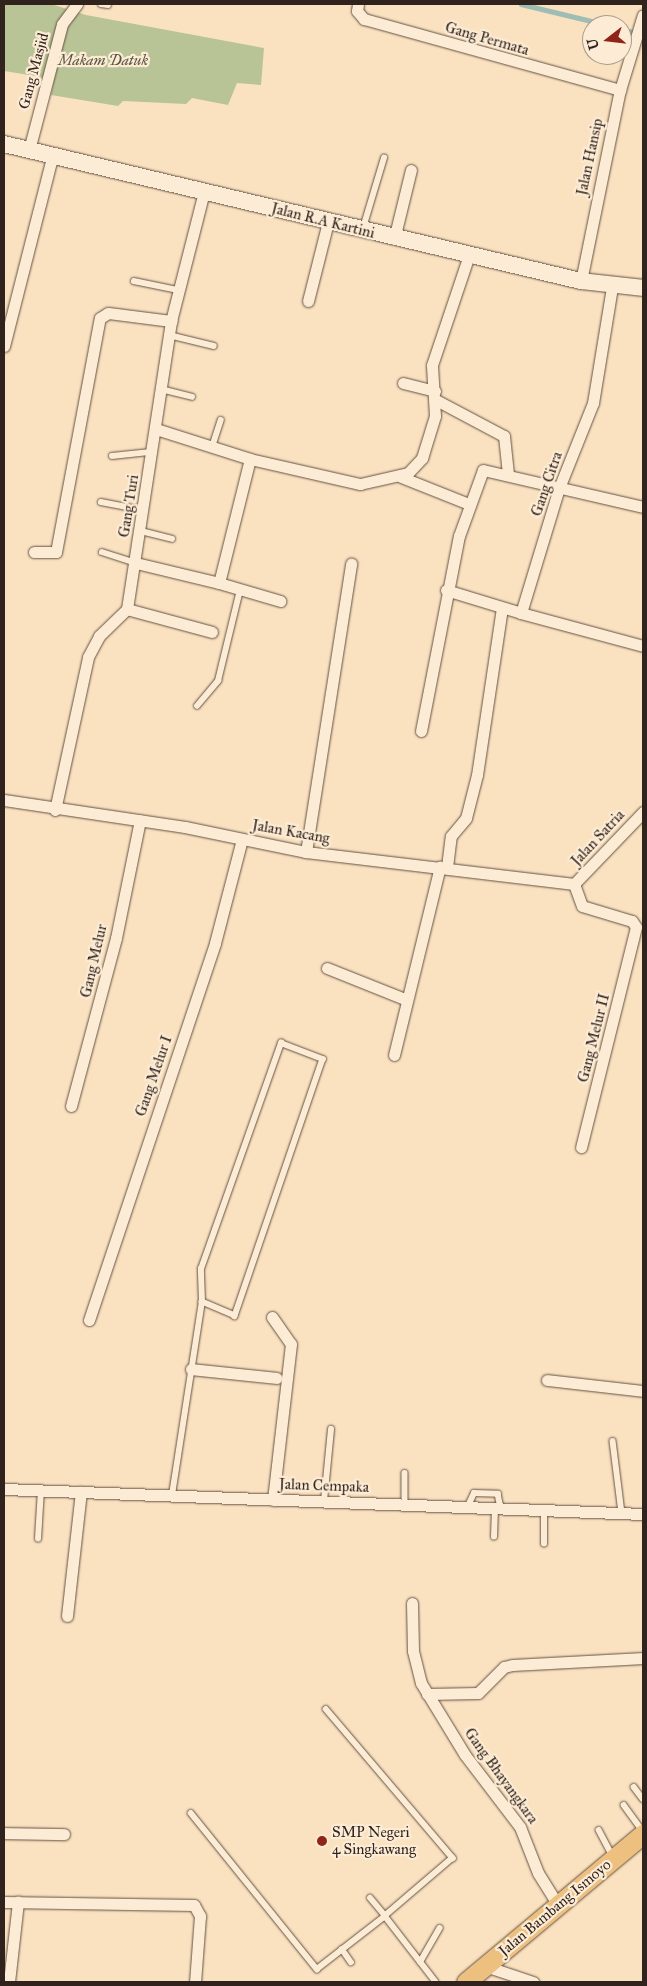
<!DOCTYPE html>
<style>
body{margin:0}
#map{position:relative;width:647px;height:1986px;overflow:hidden;background:#fae1bf;font-family:"IM FELL Great Primer",serif}
div>[style]{position:absolute}
.green>*{inset:0;background:#b9c496}
.stream>*{height:4.5px;margin:-2.25px;padding:0 2.25px;transform-origin:2.25px;border-radius:2.25px;background:#9ebdb3}
.roads{filter:drop-shadow(0 0 1px #625245) drop-shadow(0 0 1px #625245)}
.lane>*{height:5.5px;margin:-2.75px;padding:0 2.75px;transform-origin:2.75px;border-radius:2.75px;background:#fcecd5}
.street>*{height:11px;margin:-5.5px;padding:0 5.5px;transform-origin:5.5px;border-radius:5.5px;background:#fcecd5}
.secondary>*{height:16px;margin:-8px;padding:0 8px;transform-origin:8px;border-radius:8px;background:#fcecd5}
.primary>*{height:19px;margin:-9.5px;padding:0 9.5px;transform-origin:9.5px;border-radius:9.5px;background:#edc080}
.dots>*{width:14px;height:14px;translate:-50% -50%;box-sizing:border-box;border:2px solid #fcecd5;border-radius:50%}
span{translate:-50% -50%;white-space:nowrap;text-align:center;line-height:1.15;-webkit-text-stroke:4.5px #fcecd5;paint-order:stroke}
.street-label{font-size:15px;color:#30221c}
.park-label{font-size:15px;color:#595341;font-style:italic}
.poi-label{font-size:15px;color:#30221c}
.left{translate:0 -50%;text-align:left}
.frame{position:absolute;inset:0;border:5px solid #30221c;pointer-events:none}
.north{position:absolute;left:582px;top:15px;width:50px;height:50px;box-sizing:border-box;background:#fcecd5;border:1px solid #aa9b8b;border-radius:50%;rotate:254deg;font-size:14px;font-weight:700;line-height:20px;text-align:center;color:#30221c}
.north::after{content:'';display:block;margin:auto;width:18px;height:22px;background:#8f2418;clip-path:polygon(50% 0,100% 100%,50% 72%,0 100%)}
</style>
<div id="map">
<div class="green">
<i style="clip-path:polygon(4px 4px,51px 4px,86px 15px,264px 48px,261px 85px,237px 83px,228px 105px,192px 98px,186px 104px,123px 101px,118px 106px,51px 95px,54px 79px,4px 71px)"></i>
</div>
<div class="stream">
<i style="left:521px;top:4px;width:89px;rotate:13.6deg"></i>
<i style="left:622px;top:29px;width:22px;rotate:16deg"></i>
</div>
<div class="roads">
<div class="lane">
<i style="left:101px;top:4px;width:7px;rotate:8deg"></i>
<i style="left:363px;top:228px;width:73px;rotate:-73.3deg"></i>
<i style="left:134px;top:281px;width:45px;rotate:11.6deg"></i>
<i style="left:169px;top:335px;width:46px;rotate:13.7deg"></i>
<i style="left:161px;top:389px;width:32px;rotate:14deg"></i>
<i style="left:212px;top:447px;width:28px;rotate:-72deg"></i>
<i style="left:112px;top:456px;width:39px;rotate:-6deg"></i>
<i style="left:101px;top:502px;width:43px;rotate:10.8deg"></i>
<i style="left:141px;top:531px;width:32px;rotate:14deg"></i>
<i style="left:102px;top:552px;width:35px;rotate:18deg"></i>
<i style="left:197px;top:706px;width:33px;rotate:-50deg"></i>
<i style="left:218px;top:681px;width:94px;rotate:-76.4deg"></i>
<i style="left:613px;top:1441px;width:73px;rotate:82.9deg"></i>
<i style="left:405px;top:1473px;width:30px;rotate:90deg"></i>
<i style="left:172px;top:1495px;width:195px;rotate:-81.2deg"></i>
<i style="left:202px;top:1302px;width:33px;rotate:-92deg"></i>
<i style="left:201px;top:1269px;width:240px;rotate:-70.5deg"></i>
<i style="left:281px;top:1043px;width:45px;rotate:20.9deg"></i>
<i style="left:323px;top:1059px;width:272px;rotate:108.9deg"></i>
<i style="left:235px;top:1316px;width:36px;rotate:-157deg"></i>
<i style="left:324px;top:1501px;width:72px;rotate:-84.4deg"></i>
<i style="left:468px;top:1506px;width:14px;rotate:-65deg"></i>
<i style="left:474px;top:1493px;width:24px;rotate:2deg"></i>
<i style="left:498px;top:1494px;width:14px;rotate:78deg"></i>
<i style="left:494px;top:1537px;width:29px;rotate:-88deg"></i>
<i style="left:38px;top:1539px;width:49px;rotate:-86.5deg"></i>
<i style="left:544px;top:1544px;width:34px;rotate:-90deg"></i>
<i style="left:326px;top:1709px;width:196px;rotate:49.6deg"></i>
<i style="left:453px;top:1858px;width:89px;rotate:139.5deg"></i>
<i style="left:385px;top:1916px;width:23px;rotate:-130deg"></i>
<i style="left:634px;top:1787px;width:15px;rotate:53deg"></i>
<i style="left:624px;top:1805px;width:32px;rotate:54deg"></i>
<i style="left:191px;top:1813px;width:201px;rotate:51.1deg"></i>
<i style="left:317px;top:1969px;width:86px;rotate:-37.9deg"></i>
<i style="left:385px;top:1916px;width:83px;rotate:52.3deg"></i>
<i style="left:599px;top:1830px;width:30px;rotate:62deg"></i>
<i style="left:342px;top:1949px;width:16px;rotate:55deg"></i>
<i style="left:420px;top:1962px;width:39px;rotate:-60deg"></i>
</div>
<div class="street">
<i style="left:358px;top:4px;width:7px;rotate:98deg"></i>
<i style="left:357px;top:11px;width:11px;rotate:49deg"></i>
<i style="left:364px;top:19px;width:266px;rotate:15.5deg"></i>
<i style="left:29px;top:150px;width:130px;rotate:-75.3deg"></i>
<i style="left:62px;top:24px;width:25px;rotate:-53deg"></i>
<i style="left:394px;top:239px;width:71px;rotate:-76.2deg"></i>
<i style="left:581px;top:281px;width:195px;rotate:-78.5deg"></i>
<i style="left:620px;top:90px;width:78px;rotate:-73deg"></i>
<i style="left:308px;top:301px;width:81px;rotate:-75.8deg"></i>
<i style="left:4px;top:346px;width:195px;rotate:-75.7deg"></i>
<i style="left:403px;top:383px;width:33px;rotate:14deg"></i>
<i style="left:436px;top:400px;width:77px;rotate:27.9deg"></i>
<i style="left:504px;top:436px;width:39px;rotate:84deg"></i>
<i style="left:156px;top:429px;width:99px;rotate:17.7deg"></i>
<i style="left:250px;top:459px;width:113px;rotate:12.8deg"></i>
<i style="left:360px;top:484px;width:49px;rotate:-12.9deg"></i>
<i style="left:408px;top:473px;width:21px;rotate:-47deg"></i>
<i style="left:422px;top:458px;width:44px;rotate:-72.8deg"></i>
<i style="left:435px;top:416px;width:51px;rotate:-93.4deg"></i>
<i style="left:432px;top:365px;width:116px;rotate:-71.4deg"></i>
<i style="left:401px;top:477px;width:73px;rotate:21.7deg"></i>
<i style="left:34px;top:552px;width:22px"></i>
<i style="left:56px;top:552px;width:238px;rotate:-79.4deg"></i>
<i style="left:100px;top:318px;width:9px;rotate:-32deg"></i>
<i style="left:108px;top:313px;width:64px;rotate:7.2deg"></i>
<i style="left:136px;top:563px;width:85px;rotate:13.5deg"></i>
<i style="left:219px;top:583px;width:128px;rotate:-76deg"></i>
<i style="left:219px;top:583px;width:64px;rotate:16.4deg"></i>
<i style="left:446px;top:590px;width:78px;rotate:17deg"></i>
<i style="left:521px;top:613px;width:131px;rotate:-73.1deg"></i>
<i style="left:559px;top:488px;width:92px;rotate:-68.2deg"></i>
<i style="left:593px;top:403px;width:118px;rotate:-80.7deg"></i>
<i style="left:127px;top:609px;width:88px;rotate:15.1deg"></i>
<i style="left:521px;top:613px;width:126px;rotate:15.1deg"></i>
<i style="left:421px;top:731px;width:199px;rotate:-79deg"></i>
<i style="left:459px;top:536px;width:70px;rotate:-70deg"></i>
<i style="left:483px;top:470px;width:164px;rotate:13deg"></i>
<i style="left:4px;top:800px;width:183px;rotate:8.5deg"></i>
<i style="left:185px;top:827px;width:124px;rotate:11.7deg"></i>
<i style="left:306px;top:852px;width:270px;rotate:6.8deg"></i>
<i style="left:55px;top:810px;width:157px;rotate:-77.8deg"></i>
<i style="left:88px;top:657px;width:24px;rotate:-62deg"></i>
<i style="left:99px;top:636px;width:39px;rotate:-44deg"></i>
<i style="left:127px;top:609px;width:291px;rotate:-81.3deg"></i>
<i style="left:171px;top:321px;width:133px;rotate:-75.7deg"></i>
<i style="left:306px;top:852px;width:292px;rotate:-81.1deg"></i>
<i style="left:447px;top:867px;width:31px;rotate:-83deg"></i>
<i style="left:451px;top:836px;width:23px;rotate:-50deg"></i>
<i style="left:466px;top:818px;width:44px;rotate:-75.7deg"></i>
<i style="left:477px;top:775px;width:169px;rotate:-81.5deg"></i>
<i style="left:574px;top:884px;width:23px;rotate:70deg"></i>
<i style="left:582px;top:906px;width:52px;rotate:16.7deg"></i>
<i style="left:632px;top:921px;width:7px;rotate:56deg"></i>
<i style="left:636px;top:927px;width:227px;rotate:104deg"></i>
<i style="left:574px;top:884px;width:100px;rotate:-46.2deg"></i>
<i style="left:327px;top:968px;width:86px;rotate:21.8deg"></i>
<i style="left:394px;top:1055px;width:194px;rotate:-76.3deg"></i>
<i style="left:71px;top:1106px;width:174px;rotate:-75deg"></i>
<i style="left:116px;top:938px;width:120px;rotate:-78.5deg"></i>
<i style="left:272px;top:1317px;width:33px;rotate:55deg"></i>
<i style="left:291px;top:1344px;width:157px;rotate:96.6deg"></i>
<i style="left:89px;top:1320px;width:397px;rotate:-71.5deg"></i>
<i style="left:215px;top:943px;width:107px;rotate:-75.4deg"></i>
<i style="left:191px;top:1369px;width:86px;rotate:6deg"></i>
<i style="left:547px;top:1380px;width:97px;rotate:6.5deg"></i>
<i style="left:4px;top:1489px;width:639px;rotate:2.24deg"></i>
<i style="left:412px;top:1603px;width:48px;rotate:88.8deg"></i>
<i style="left:413px;top:1651px;width:33px;rotate:76deg"></i>
<i style="left:421px;top:1683px;width:84px;rotate:58.6deg"></i>
<i style="left:465px;top:1755px;width:91px;rotate:52.6deg"></i>
<i style="left:520px;top:1827px;width:49px;rotate:68.6deg"></i>
<i style="left:538px;top:1873px;width:38px;rotate:58deg"></i>
<i style="left:67px;top:1616px;width:125px;rotate:-83.6deg"></i>
<i style="left:427px;top:1694px;width:51px;rotate:-1.1deg"></i>
<i style="left:478px;top:1693px;width:37px;rotate:-45deg"></i>
<i style="left:504px;top:1667px;width:9px;rotate:-13deg"></i>
<i style="left:513px;top:1665px;width:130px;rotate:-3.1deg"></i>
<i style="left:4px;top:1833px;width:60px;rotate:1deg"></i>
<i style="left:4px;top:1902px;width:190px;rotate:0.9deg"></i>
<i style="left:194px;top:1905px;width:13px;rotate:61deg"></i>
<i style="left:200px;top:1916px;width:66px;rotate:94.3deg"></i>
<i style="left:485px;top:1966px;width:51px;rotate:18.4deg"></i>
<i style="left:9px;top:1982px;width:81px;rotate:-83.6deg"></i>
</div>
<div class="secondary">
<i style="left:4px;top:144px;width:593px;rotate:13.36deg"></i>
<i style="left:581px;top:281px;width:62px;rotate:6.4deg"></i>
</div>
<div class="primary">
<i style="left:466px;top:1982px;width:231px;rotate:-39.9deg"></i>
</div>
</div>
<div class="dots">
<i style="left:322px;top:1841px;background:#8f2418"></i>
</div>
<div class="street-label">
<span style="left:487px;top:39px;rotate:16deg">Gang Permata</span>
<span style="left:34px;top:71px;rotate:-75deg">Gang Masjid</span>
<span style="left:590px;top:157px;rotate:-78deg">Jalan Hansip</span>
<span style="left:323px;top:221px;rotate:14deg">Jalan R.A Kartini</span>
<span style="left:547px;top:484px;rotate:-71deg">Gang Citra</span>
<span style="left:129px;top:506px;rotate:-81deg">Gang Turi</span>
<span style="left:291px;top:832px;rotate:10deg">Jalan Kacang</span>
<span style="left:598px;top:838px;rotate:-47deg">Jalan Satria</span>
<span style="left:94px;top:961px;rotate:-77deg">Gang Melur</span>
<span style="left:594px;top:1038px;rotate:-76deg">Gang Melur II</span>
<span style="left:154px;top:1076px;rotate:-71deg">Gang Melur I</span>
<span style="left:324px;top:1486px;rotate:2deg">Jalan Cempaka</span>
<span style="left:501px;top:1776px;rotate:54deg">Gang Bhayangkara</span>
<span style="left:555px;top:1908px;rotate:-40deg">Jalan Bambang Ismoyo</span>
</div>
<div class="park-label">
<span style="left:103px;top:61px">Makam Datuk</span>
</div>
<div class="poi-label">
<span class="left" style="left:332px;top:1841px">SMP Negeri<br>4 Singkawang</span>
</div>
<div class="frame"></div>
<div class="north">U</div>
</div>
